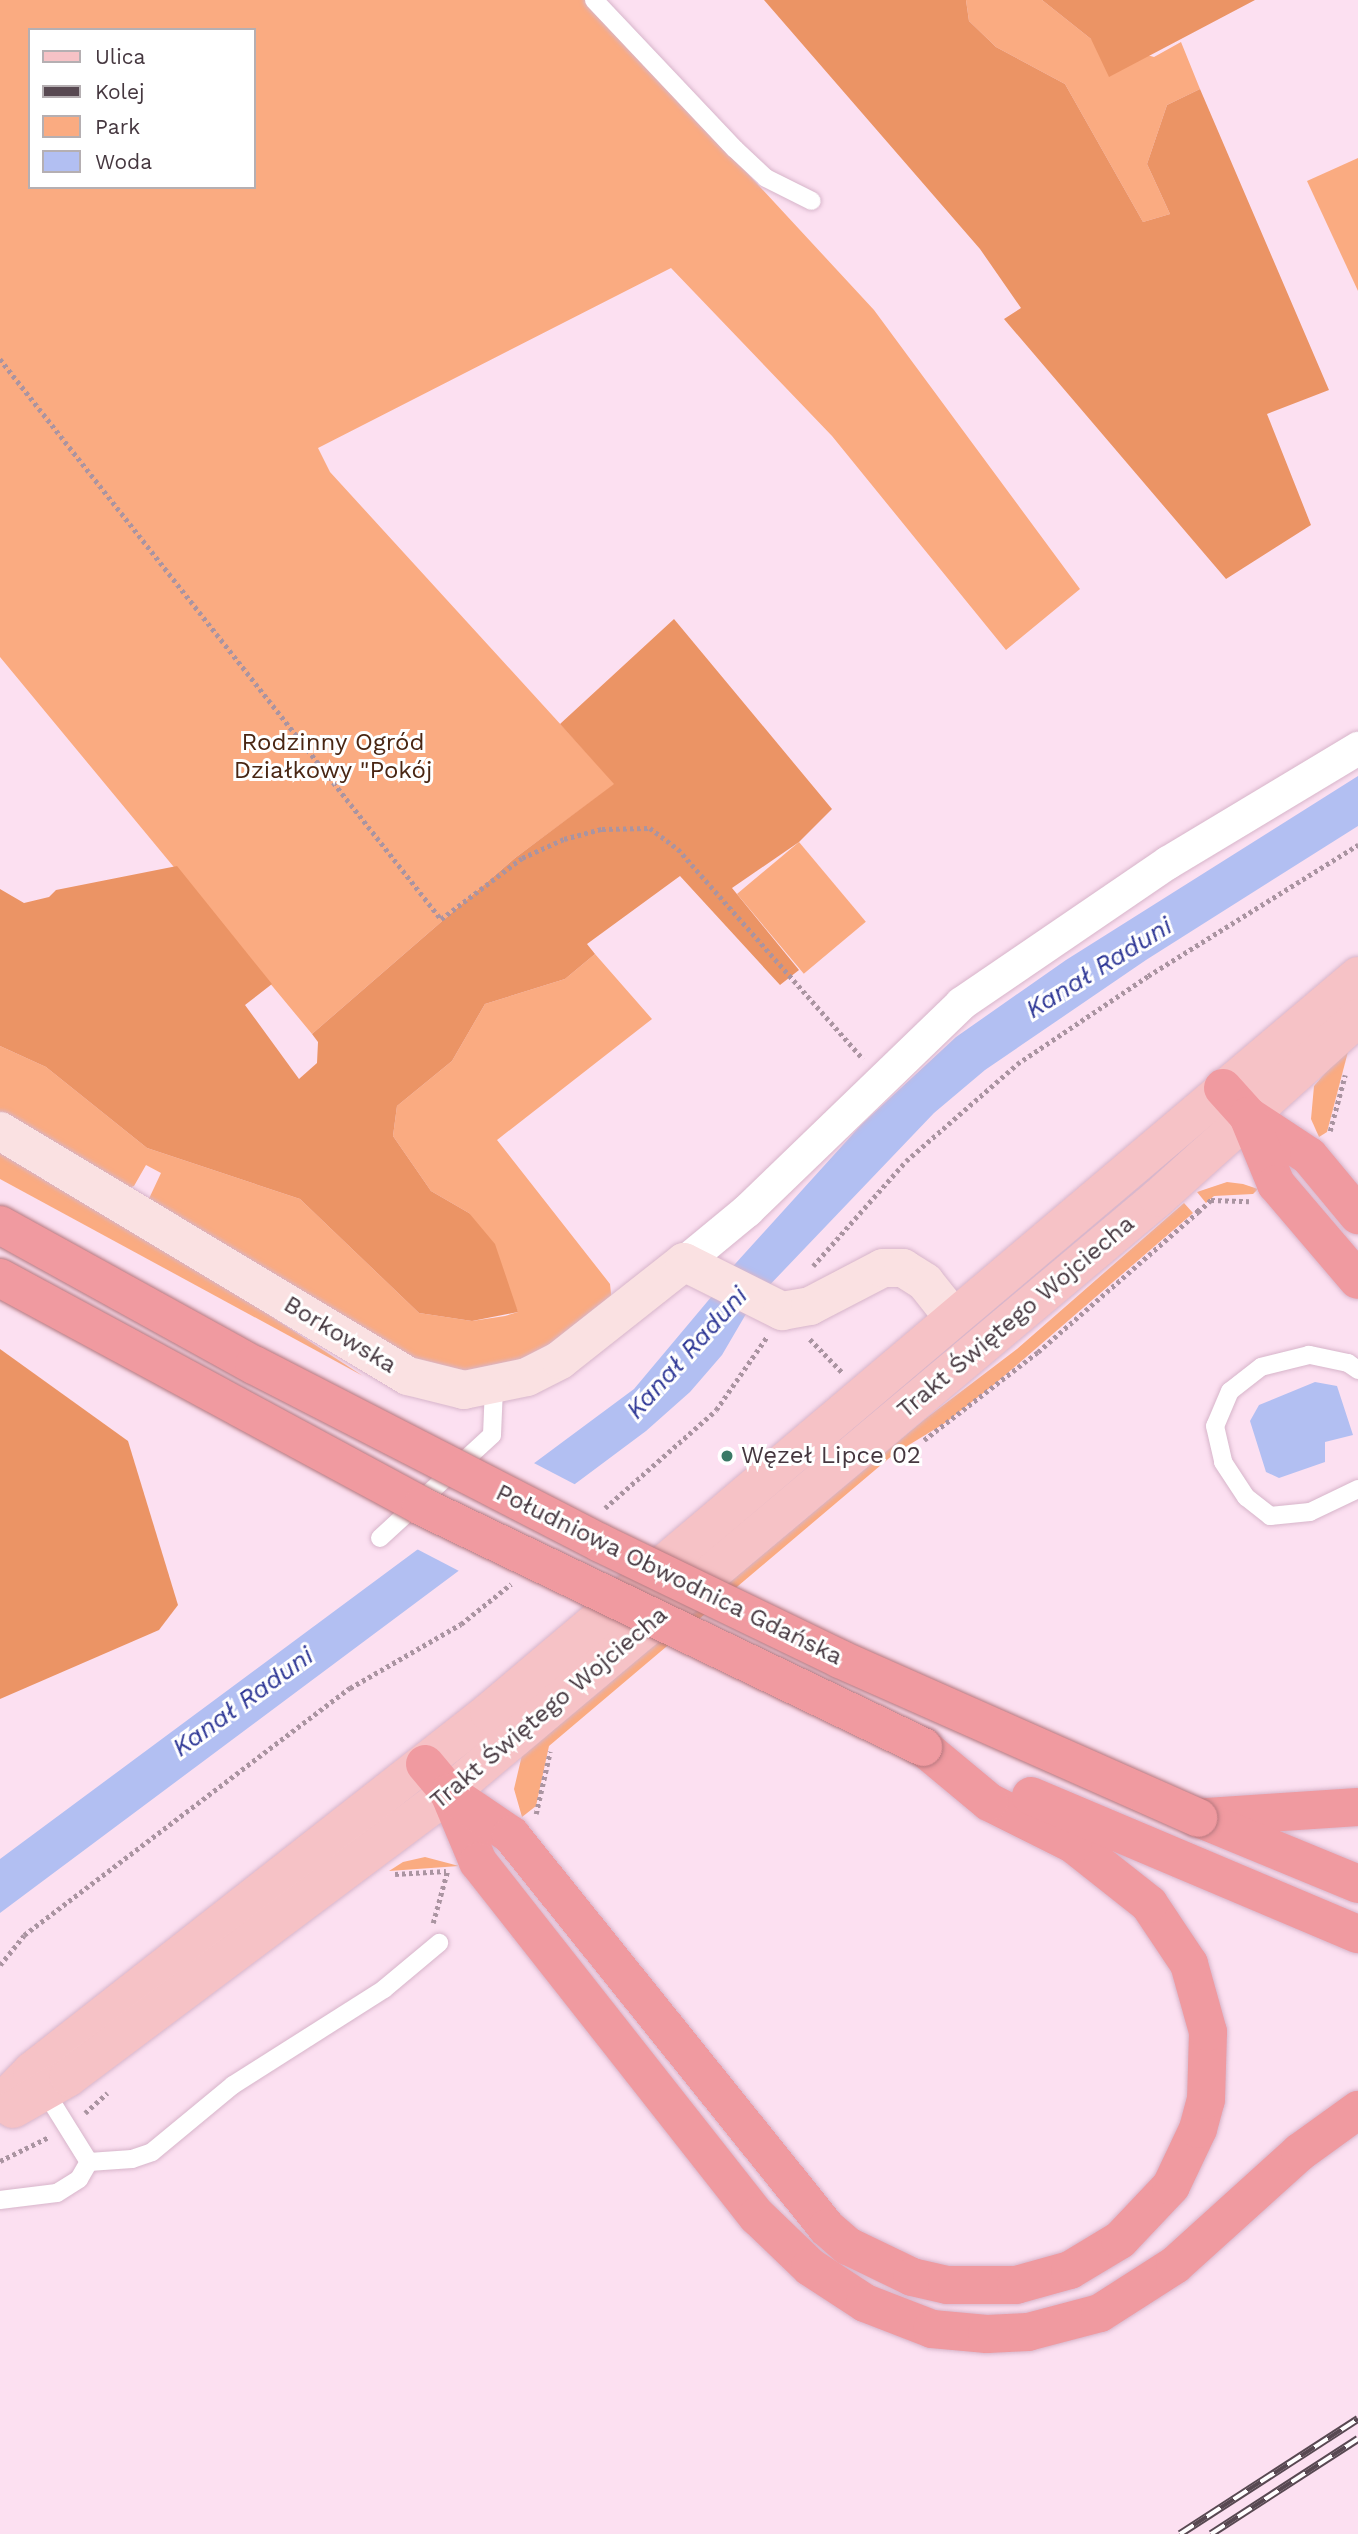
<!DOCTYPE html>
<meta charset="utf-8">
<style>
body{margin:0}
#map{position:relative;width:1358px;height:2534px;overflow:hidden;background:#fce0f1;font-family:"Work Sans",sans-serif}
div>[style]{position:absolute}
.green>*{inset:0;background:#faab81;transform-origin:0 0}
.forest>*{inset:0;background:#eb9465}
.water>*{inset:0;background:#b2bff2}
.pier>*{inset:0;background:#fce0f1}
.path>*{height:4.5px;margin-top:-2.25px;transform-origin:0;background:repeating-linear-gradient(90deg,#aa94a1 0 3.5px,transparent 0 7px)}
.roads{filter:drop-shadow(0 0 2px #d7b5ca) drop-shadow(0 0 2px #d7b5ca)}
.lane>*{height:18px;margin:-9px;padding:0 9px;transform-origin:9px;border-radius:9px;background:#fff}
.street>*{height:33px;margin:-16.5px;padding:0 16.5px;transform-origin:16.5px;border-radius:16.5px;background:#fff}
.secondary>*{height:38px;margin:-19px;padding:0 19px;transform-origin:19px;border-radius:19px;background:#fae1e2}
.primary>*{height:38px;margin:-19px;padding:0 19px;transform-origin:19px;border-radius:19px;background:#f6c2c6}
.highway>*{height:38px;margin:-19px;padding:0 19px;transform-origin:19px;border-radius:19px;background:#f09aa0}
.rail>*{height:8px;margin-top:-4px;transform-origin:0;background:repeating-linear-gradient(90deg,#fff 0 16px,#584952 0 32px);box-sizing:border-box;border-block:2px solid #584952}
.bridges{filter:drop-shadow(0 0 2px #b4777e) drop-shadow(0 0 2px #b4777e)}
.highway-bridge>*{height:38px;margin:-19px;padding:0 19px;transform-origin:19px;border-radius:19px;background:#f09aa0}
.dots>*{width:19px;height:19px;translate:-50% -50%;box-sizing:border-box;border:4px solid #fff;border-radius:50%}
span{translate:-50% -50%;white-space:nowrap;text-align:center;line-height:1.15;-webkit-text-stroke:6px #fff;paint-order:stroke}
.park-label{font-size:24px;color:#492613}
.street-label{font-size:24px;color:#45373f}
.poi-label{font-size:24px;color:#45373f}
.left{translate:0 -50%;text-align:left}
.water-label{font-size:26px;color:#2f3896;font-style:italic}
.legend{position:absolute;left:28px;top:28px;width:228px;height:161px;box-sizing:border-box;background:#fff;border:2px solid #b5afb2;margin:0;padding:9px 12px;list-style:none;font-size:21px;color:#45373f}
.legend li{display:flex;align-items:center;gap:14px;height:35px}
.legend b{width:35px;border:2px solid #b5afb2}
</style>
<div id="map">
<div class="green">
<i style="clip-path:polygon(evenodd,0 0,587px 0,874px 310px,1080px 589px,1006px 650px,832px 436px,671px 268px,318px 448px,330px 472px,615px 784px,515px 858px,312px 1034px,0 657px,0 0,30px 30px,254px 30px,254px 187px,30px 187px,30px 30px)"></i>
<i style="clip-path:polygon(966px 0,1042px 0,1091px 39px,1154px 57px,1181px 42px,1200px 89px,1167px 105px,1147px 164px,1170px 214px,1143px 222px,1065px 84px,996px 47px,969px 21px)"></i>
<i style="clip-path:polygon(1358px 158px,1358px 291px,1307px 181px)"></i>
<i style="left:799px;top:842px;width:104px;height:81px;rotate:50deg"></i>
<i style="clip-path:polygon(595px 954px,652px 1019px,497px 1140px,610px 1284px,612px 1303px,549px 1348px,509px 1366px,463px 1372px,414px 1359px,146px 1205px,161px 1173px,146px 1165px,134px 1186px,123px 1190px,0 1117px,0 1046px,46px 1067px,147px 1148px,300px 1199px,419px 1313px,472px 1321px,505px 1316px,518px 1312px,469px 1213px,431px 1191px,393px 1136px,397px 1106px,452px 1061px,485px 1004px,565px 979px)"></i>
<i style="clip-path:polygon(1350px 1044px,1327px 1132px,1319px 1137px,1311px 1119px,1314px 1086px)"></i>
<i style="clip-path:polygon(0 1153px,263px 1311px,363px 1376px,0 1179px)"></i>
<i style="clip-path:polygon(1227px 1182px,1243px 1184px,1258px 1189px,1253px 1194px,1214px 1196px,1206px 1203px,1197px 1192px)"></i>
<i style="clip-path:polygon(1184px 1203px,1193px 1213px,996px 1383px,945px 1423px,894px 1454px,549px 1746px,536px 1806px,522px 1817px,514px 1789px,522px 1755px,925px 1419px,1017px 1349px)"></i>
<i style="clip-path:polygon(425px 1857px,459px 1866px,389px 1871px,403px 1862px)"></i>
</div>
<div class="forest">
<i style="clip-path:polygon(764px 0,966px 0,969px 21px,996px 47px,1065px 84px,1143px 222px,1170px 214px,1147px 164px,1167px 105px,1200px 89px,1329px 390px,1267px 414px,1311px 525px,1226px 579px,1004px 319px,1021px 308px,980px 249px)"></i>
<i style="clip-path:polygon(1042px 0,1255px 0,1109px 77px,1091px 39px)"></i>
<i style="clip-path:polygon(674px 619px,832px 809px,799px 842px,732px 888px,799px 970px,780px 985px,680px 876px,587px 944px,595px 954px,565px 979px,485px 1004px,452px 1061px,397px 1106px,393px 1136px,431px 1191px,469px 1213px,495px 1244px,518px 1312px,472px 1321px,419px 1313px,300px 1199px,147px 1148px,46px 1067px,0 1046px,0 889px,24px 903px,49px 897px,56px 890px,177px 866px,272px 984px,245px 1005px,299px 1079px,317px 1063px,318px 1042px,312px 1034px,515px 858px,614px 784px,560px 724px)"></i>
<i style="clip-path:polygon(0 1349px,128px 1441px,178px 1605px,159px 1630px,0 1699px)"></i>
</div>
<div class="water">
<i style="clip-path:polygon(1358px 776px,1358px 826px,1146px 960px,985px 1070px,934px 1113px,763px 1292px,726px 1274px,861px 1125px,956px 1037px,1066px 960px)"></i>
<i style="clip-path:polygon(712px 1296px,746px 1314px,722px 1355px,690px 1392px,646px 1431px,0 1913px,0 1859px,634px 1389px)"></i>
<i style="clip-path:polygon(1315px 1382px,1337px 1386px,1353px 1435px,1325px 1442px,1325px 1462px,1279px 1478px,1266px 1472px,1250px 1421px,1259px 1405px)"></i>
</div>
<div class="pier">
<i style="clip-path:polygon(530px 1461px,580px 1487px,461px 1572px,411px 1546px)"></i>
</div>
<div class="path">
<i style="left:0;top:359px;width:713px;rotate:51.78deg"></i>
<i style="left:441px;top:919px;width:101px;rotate:-37deg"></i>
<i style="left:522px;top:858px;width:46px;rotate:-24.3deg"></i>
<i style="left:564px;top:839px;width:39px;rotate:-15deg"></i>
<i style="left:602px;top:829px;width:48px;rotate:-1.2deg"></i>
<i style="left:650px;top:828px;width:35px;rotate:37deg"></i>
<i style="left:678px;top:849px;width:280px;rotate:48.6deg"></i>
<i style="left:1330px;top:1131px;width:58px;rotate:-75deg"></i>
<i style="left:1198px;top:1212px;width:18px;rotate:-43deg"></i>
<i style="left:1211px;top:1200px;width:38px;rotate:2deg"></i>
<i style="left:813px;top:1266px;width:140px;rotate:-48.5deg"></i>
<i style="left:906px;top:1161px;width:147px;rotate:-41.1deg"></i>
<i style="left:1017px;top:1064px;width:158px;rotate:-33.9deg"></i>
<i style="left:1148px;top:976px;width:248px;rotate:-32deg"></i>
<i style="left:810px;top:1339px;width:47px;rotate:45.9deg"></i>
<i style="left:924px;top:1440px;width:144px;rotate:-37.7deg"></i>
<i style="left:1038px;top:1352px;width:213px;rotate:-41.2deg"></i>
<i style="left:1198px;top:1212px;width:5px;rotate:-127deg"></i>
<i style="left:605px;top:1508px;width:148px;rotate:-41.4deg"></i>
<i style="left:716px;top:1410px;width:88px;rotate:-55.2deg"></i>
<i style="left:536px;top:1814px;width:64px;rotate:-77.3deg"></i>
<i style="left:395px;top:1874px;width:51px;rotate:-3.4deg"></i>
<i style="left:433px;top:1923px;width:53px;rotate:-74.6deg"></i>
<i style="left:0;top:1965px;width:38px;rotate:-51deg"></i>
<i style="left:24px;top:1935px;width:409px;rotate:-37.2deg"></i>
<i style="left:350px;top:1688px;width:128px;rotate:-30deg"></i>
<i style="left:461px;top:1624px;width:64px;rotate:-38.7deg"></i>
<i style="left:85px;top:2113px;width:30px;rotate:-42deg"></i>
<i style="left:0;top:2161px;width:55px;rotate:-26.1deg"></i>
</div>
<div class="roads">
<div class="lane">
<i style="left:594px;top:0;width:205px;rotate:46.6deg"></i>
<i style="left:735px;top:149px;width:42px;rotate:43.1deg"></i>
<i style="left:766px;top:178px;width:51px;rotate:26.6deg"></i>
<i style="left:1358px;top:1370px;width:12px;rotate:-145deg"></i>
<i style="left:1348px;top:1363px;width:40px;rotate:-168deg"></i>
<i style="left:1309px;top:1355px;width:49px;rotate:166deg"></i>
<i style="left:1261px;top:1367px;width:39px;rotate:142deg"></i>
<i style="left:1230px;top:1391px;width:38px;rotate:113deg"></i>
<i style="left:1215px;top:1426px;width:37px;rotate:77deg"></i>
<i style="left:1223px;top:1462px;width:42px;rotate:56.7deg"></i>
<i style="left:1246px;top:1497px;width:31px;rotate:38deg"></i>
<i style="left:1270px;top:1516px;width:40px;rotate:-5.7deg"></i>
<i style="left:1310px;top:1512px;width:53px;rotate:-25.6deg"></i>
<i style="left:380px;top:1538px;width:152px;rotate:-42.6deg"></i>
<i style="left:492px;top:1435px;width:48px;rotate:-87.6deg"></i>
<i style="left:46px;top:2093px;width:81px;rotate:58.1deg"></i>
<i style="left:0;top:2200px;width:57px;rotate:-7deg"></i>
<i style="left:57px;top:2193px;width:26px;rotate:-32deg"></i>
<i style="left:79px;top:2179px;width:20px;rotate:-60deg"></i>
<i style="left:89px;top:2162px;width:43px;rotate:-4deg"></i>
<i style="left:132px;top:2159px;width:21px;rotate:-19deg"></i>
<i style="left:152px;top:2152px;width:105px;rotate:-39.6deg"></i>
<i style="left:233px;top:2085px;width:179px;rotate:-32.4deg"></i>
<i style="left:384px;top:1989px;width:72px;rotate:-39.9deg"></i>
</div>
<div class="street">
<i style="left:684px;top:1262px;width:82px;rotate:-39.5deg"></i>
<i style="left:747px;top:1210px;width:298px;rotate:-44deg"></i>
<i style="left:961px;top:1003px;width:250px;rotate:-34.3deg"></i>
<i style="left:1168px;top:862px;width:222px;rotate:-31deg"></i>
</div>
<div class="secondary">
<i style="left:0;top:1131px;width:476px;rotate:31deg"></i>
<i style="left:408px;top:1376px;width:58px;rotate:14deg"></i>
<i style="left:464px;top:1390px;width:64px;rotate:-11.7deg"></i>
<i style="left:527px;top:1377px;width:37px;rotate:-27deg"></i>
<i style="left:560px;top:1360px;width:158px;rotate:-38.3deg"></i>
<i style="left:684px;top:1262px;width:110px;rotate:26.6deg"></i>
<i style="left:782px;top:1311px;width:28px;rotate:-10deg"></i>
<i style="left:810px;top:1306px;width:82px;rotate:-27.5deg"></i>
<i style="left:883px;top:1268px;width:20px"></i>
<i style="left:903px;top:1268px;width:26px;rotate:32deg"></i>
<i style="left:925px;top:1282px;width:43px;rotate:51.5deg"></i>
</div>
<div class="primary">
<i style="left:0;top:2104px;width:46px;rotate:-45.9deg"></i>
<i style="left:32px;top:2071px;width:581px;rotate:-38.15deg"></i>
<i style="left:489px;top:1712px;width:1139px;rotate:-40.26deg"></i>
<i style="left:13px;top:2109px;width:64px;rotate:-29.7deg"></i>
<i style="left:69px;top:2077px;width:474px;rotate:-36.8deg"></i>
<i style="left:449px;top:1793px;width:926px;rotate:-40deg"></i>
<i style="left:1158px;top:1198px;width:269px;rotate:-42deg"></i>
</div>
<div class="highway">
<i style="left:1223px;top:1088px;width:38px;rotate:48deg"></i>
<i style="left:1248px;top:1116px;width:73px;rotate:33.3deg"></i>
<i style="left:1309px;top:1156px;width:77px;rotate:50.3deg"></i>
<i style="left:1248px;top:1116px;width:74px;rotate:67.6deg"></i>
<i style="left:1276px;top:1184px;width:126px;rotate:49.5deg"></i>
<i style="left:425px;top:1764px;width:38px;rotate:50deg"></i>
<i style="left:449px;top:1793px;width:75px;rotate:67.2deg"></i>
<i style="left:478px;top:1862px;width:451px;rotate:51.8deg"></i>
<i style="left:757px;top:2216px;width:74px;rotate:43.9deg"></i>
<i style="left:810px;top:2267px;width:66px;rotate:33.2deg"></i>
<i style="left:865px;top:2303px;width:72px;rotate:21.2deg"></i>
<i style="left:932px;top:2329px;width:55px;rotate:5.2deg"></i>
<i style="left:987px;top:2334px;width:41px;rotate:-2.8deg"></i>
<i style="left:1028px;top:2332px;width:74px;rotate:-14.8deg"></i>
<i style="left:1100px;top:2313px;width:89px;rotate:-32.6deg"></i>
<i style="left:1175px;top:2265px;width:169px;rotate:-42.1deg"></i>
<i style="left:1300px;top:2152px;width:72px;rotate:-35.9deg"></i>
<i style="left:449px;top:1793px;width:75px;rotate:34.1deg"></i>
<i style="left:511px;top:1835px;width:504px;rotate:51.2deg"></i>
<i style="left:827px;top:2228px;width:28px;rotate:41deg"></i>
<i style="left:848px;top:2246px;width:71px;rotate:25.8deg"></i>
<i style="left:912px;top:2277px;width:36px;rotate:13deg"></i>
<i style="left:947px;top:2285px;width:69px"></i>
<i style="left:1016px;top:2285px;width:56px;rotate:-15.5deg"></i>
<i style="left:1070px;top:2270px;width:58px;rotate:-31deg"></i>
<i style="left:1120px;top:2240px;width:74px;rotate:-46.6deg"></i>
<i style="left:1171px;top:2186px;width:63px;rotate:-64.7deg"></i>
<i style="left:1198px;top:2129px;width:30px;rotate:-75deg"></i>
<i style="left:1206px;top:2100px;width:68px;rotate:-88.3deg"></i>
<i style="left:1208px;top:2032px;width:71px;rotate:-105.6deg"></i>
<i style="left:1189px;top:1964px;width:72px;rotate:-123.7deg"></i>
<i style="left:1149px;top:1904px;width:97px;rotate:-141.7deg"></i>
<i style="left:1073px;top:1844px;width:94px;rotate:-153.4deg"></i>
<i style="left:989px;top:1802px;width:86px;rotate:-140.2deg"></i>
<i style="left:1031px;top:1796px;width:355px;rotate:22.9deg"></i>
<i style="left:1207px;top:1817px;width:151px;rotate:-3.8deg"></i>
<i style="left:1198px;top:1818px;width:173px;rotate:22.4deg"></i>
</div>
</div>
<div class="rail">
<i style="left:1180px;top:2534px;width:212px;rotate:-32.9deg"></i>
<i style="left:1211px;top:2534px;width:175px;rotate:-32.9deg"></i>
</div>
<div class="bridges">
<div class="highway-bridge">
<i style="left:0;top:1225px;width:290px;rotate:28.9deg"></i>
<i style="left:254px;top:1365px;width:389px;rotate:27.2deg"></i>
<i style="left:600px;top:1543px;width:267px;rotate:25.8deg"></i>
<i style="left:840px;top:1659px;width:392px;rotate:23.9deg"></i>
<i style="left:0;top:1278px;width:479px;rotate:28.4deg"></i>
<i style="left:421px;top:1506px;width:557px;rotate:25.64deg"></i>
</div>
</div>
<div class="dots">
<i style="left:727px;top:1456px;background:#3a7966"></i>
</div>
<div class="park-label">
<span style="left:333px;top:757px">Rodzinny Ogród<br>Działkowy "Pokój</span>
</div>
<div class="street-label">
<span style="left:1016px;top:1317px;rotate:-40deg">Trakt Świętego Wojciecha</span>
<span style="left:340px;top:1335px;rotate:31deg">Borkowska</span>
<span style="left:669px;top:1575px;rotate:26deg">Południowa Obwodnica Gdańska</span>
<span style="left:549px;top:1708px;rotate:-40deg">Trakt Świętego Wojciecha</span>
</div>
<div class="poi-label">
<span class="left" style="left:741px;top:1456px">Węzeł Lipce 02</span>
</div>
<div class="water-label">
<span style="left:1099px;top:968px;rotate:-32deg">Kanał Raduni</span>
<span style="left:687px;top:1353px;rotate:-48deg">Kanał Raduni</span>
<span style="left:243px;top:1702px;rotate:-36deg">Kanał Raduni</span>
</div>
<ul class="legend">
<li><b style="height:9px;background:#f6c2c6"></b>Ulica</li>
<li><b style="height:9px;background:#584952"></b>Kolej</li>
<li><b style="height:19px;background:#faab81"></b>Park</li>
<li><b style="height:19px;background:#b2bff2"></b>Woda</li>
</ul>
</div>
